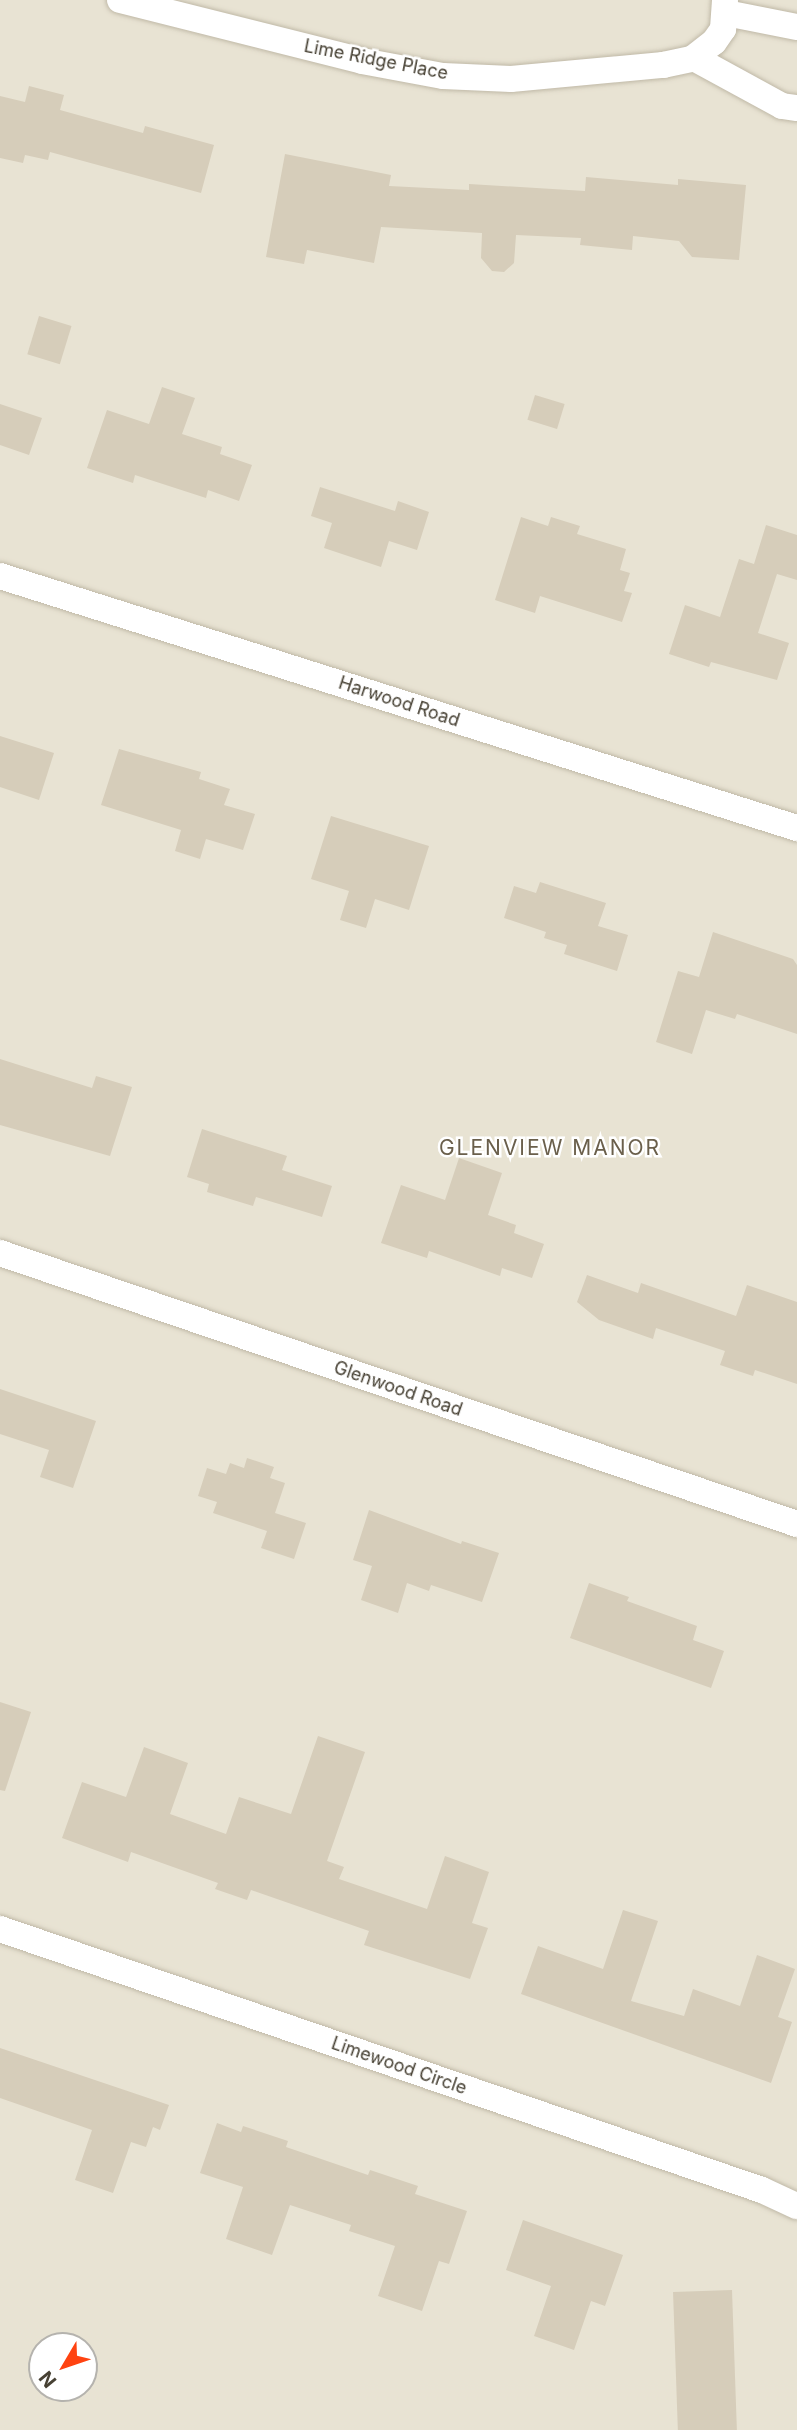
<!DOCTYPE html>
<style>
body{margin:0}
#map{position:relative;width:797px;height:2430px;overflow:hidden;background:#f4f0e5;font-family:Inter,sans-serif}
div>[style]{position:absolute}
.residential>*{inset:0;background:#e8e3d3}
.building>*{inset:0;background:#d6cdba;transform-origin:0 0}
.roads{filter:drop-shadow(0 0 2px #c0b9a7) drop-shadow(0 0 2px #c0b9a7)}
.street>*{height:26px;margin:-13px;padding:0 13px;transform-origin:13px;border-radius:13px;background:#fff}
span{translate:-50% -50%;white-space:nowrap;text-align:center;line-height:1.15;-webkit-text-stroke:5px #fff;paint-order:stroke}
.street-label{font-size:18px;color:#474134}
.quarter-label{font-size:21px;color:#6a5f4b;letter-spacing:2px}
.north{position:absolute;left:28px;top:2332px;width:70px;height:70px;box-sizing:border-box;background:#fff;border:2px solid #b5b3ae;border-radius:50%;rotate:231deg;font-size:19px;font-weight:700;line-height:28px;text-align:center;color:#474134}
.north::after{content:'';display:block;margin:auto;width:24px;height:32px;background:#ff4311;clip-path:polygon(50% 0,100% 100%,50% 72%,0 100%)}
</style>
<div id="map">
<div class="residential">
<i style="clip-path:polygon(evenodd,0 0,797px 0,797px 2430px,0 2430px,0 0,42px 2346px,84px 2346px,84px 2388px,42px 2388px,42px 2346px)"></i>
</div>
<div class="building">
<i style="clip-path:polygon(29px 86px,64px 95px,60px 110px,143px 133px,145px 126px,214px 145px,201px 193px,50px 152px,48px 160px,25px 155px,23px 163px,0 158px,0 96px,25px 102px)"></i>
<i style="clip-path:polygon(285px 154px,391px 175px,389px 186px,469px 190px,469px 184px,585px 191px,586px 177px,678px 185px,678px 179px,746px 185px,739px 260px,692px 257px,679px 241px,633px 236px,632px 250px,580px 245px,581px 238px,516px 235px,514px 263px,504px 272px,492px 271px,481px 258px,482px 233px,381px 227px,374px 263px,307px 250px,304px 264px,266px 257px)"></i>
<i style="left:39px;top:316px;width:34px;height:40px;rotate:17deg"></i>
<i style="clip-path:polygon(162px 387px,195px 398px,182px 434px,222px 447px,220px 454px,252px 465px,239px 501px,208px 490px,206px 498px,135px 475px,133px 483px,87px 468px,107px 410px,149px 424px)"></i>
<i style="left:535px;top:395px;width:31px;height:26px;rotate:17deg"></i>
<i style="clip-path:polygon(0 404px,42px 418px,29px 455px,0 445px)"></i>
<i style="clip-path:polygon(320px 487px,395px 511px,398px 501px,429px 512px,417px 550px,389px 541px,381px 567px,324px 548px,332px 523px,311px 516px)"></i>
<i style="clip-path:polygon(521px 517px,548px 526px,551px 517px,580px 526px,577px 534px,626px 549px,620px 570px,630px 573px,624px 591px,632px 593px,622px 622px,540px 596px,535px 613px,495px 600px)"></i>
<i style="clip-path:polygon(766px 525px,797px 535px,797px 580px,777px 574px,758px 633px,789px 643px,777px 680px,711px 662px,709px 667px,669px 654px,685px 605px,720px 617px,739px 559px,754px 564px)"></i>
<i style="clip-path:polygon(0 736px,54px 753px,39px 800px,0 787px)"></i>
<i style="clip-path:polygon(119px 749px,201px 772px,199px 779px,230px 789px,224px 805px,255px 814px,243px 850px,206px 839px,200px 859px,175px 851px,181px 830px,101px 805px)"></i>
<i style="clip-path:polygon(331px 816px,429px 846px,409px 910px,375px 899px,366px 928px,340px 920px,349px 891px,311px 879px)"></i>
<i style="clip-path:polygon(540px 882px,606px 903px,598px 926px,628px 935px,617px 971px,564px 954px,567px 945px,544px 938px,546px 932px,504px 918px,514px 886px,536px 893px)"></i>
<i style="clip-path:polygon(713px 932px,793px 959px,797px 965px,797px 1034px,737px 1014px,735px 1019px,706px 1010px,692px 1054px,656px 1042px,678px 971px,699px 977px)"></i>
<i style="clip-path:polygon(0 1059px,92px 1088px,96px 1076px,132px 1087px,110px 1156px,0 1125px)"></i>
<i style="clip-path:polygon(202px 1129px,287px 1156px,282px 1170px,332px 1186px,322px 1217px,256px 1197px,253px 1206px,207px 1192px,209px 1184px,187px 1177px)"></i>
<i style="clip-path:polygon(459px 1158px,502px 1173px,488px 1215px,516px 1225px,514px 1233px,544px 1244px,532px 1278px,502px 1268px,500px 1276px,429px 1251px,427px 1258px,381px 1243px,401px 1185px,445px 1200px)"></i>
<i style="clip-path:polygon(587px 1275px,638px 1293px,641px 1283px,736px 1316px,747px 1285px,797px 1302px,797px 1384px,755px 1370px,753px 1376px,720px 1365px,725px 1351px,656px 1328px,653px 1339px,599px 1320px,577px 1302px)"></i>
<i style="clip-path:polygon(0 1389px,96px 1421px,73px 1488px,40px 1477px,49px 1450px,0 1434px)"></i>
<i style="clip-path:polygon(247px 1458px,274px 1467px,270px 1478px,285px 1483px,275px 1513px,306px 1523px,294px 1559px,261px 1548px,267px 1531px,213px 1513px,217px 1502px,198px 1496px,207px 1468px,226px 1474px,230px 1463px,244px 1468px)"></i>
<i style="clip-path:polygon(369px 1510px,461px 1544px,462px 1541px,499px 1553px,482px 1602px,431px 1585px,429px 1591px,407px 1583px,398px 1613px,361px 1600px,372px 1566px,353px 1560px)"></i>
<i style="clip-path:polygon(589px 1583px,629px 1597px,627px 1601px,697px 1626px,693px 1640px,724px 1651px,711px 1688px,570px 1638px)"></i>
<i style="clip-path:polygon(0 1702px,31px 1712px,5px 1791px,0 1790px)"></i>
<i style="clip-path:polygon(318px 1736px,365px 1752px,327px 1861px,344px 1867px,339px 1879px,427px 1909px,445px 1856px,489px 1872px,472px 1923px,488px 1928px,470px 1979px,364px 1945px,369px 1931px,251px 1890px,247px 1900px,215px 1889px,218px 1883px,131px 1852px,128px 1862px,62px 1838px,82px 1782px,126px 1797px,144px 1747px,188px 1763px,170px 1814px,226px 1834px,239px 1797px,291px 1814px)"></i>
<i style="clip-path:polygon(623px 1910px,658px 1921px,631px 2001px,684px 2016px,693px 1989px,740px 2006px,757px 1955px,795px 1969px,778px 2017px,792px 2022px,771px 2083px,521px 1994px,538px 1946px,603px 1969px)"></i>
<i style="clip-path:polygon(0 2048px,169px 2105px,160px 2130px,153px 2127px,146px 2147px,131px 2142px,113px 2193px,75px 2180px,92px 2130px,0 2098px)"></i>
<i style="clip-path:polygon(217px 2123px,241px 2132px,243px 2126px,288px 2141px,286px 2147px,368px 2175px,370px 2170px,418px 2186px,415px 2194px,467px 2211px,449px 2264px,439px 2261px,422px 2311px,378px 2296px,395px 2246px,349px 2231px,351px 2225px,290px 2205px,272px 2255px,226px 2239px,243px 2187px,200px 2173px)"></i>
<i style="clip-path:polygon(523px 2220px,623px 2255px,605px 2306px,591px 2301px,574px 2350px,534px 2336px,551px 2286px,506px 2270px)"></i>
<i style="left:732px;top:2290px;width:140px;height:59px;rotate:88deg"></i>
</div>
<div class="roads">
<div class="street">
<i style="left:120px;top:0;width:250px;rotate:14.1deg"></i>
<i style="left:362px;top:61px;width:82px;rotate:10.5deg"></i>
<i style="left:443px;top:76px;width:68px;rotate:2.5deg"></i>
<i style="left:511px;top:79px;width:153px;rotate:-5.3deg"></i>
<i style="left:663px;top:65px;width:30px;rotate:-12deg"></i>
<i style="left:692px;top:59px;width:28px;rotate:-38deg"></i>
<i style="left:714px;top:42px;width:16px;rotate:-55deg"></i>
<i style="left:723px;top:29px;width:29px;rotate:-86deg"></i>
<i style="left:726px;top:13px;width:72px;rotate:11.2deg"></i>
<i style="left:694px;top:58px;width:100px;rotate:28.6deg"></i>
<i style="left:782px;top:106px;width:15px;rotate:8deg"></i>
<i style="left:0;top:576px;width:836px;rotate:17.55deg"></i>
<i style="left:0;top:1253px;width:842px;rotate:18.78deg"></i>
<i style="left:0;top:1929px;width:805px;rotate:18.91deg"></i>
<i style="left:762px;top:2190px;width:38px;rotate:25deg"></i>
</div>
</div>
<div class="street-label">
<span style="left:376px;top:60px;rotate:11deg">Lime Ridge Place</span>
<span style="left:399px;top:702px;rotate:18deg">Harwood Road</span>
<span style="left:398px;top:1389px;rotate:19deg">Glenwood Road</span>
<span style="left:399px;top:2066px;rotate:19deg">Limewood Circle</span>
</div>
<div class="quarter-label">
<span style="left:550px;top:1148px">GLENVIEW MANOR</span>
</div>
<div class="north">N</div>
</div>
